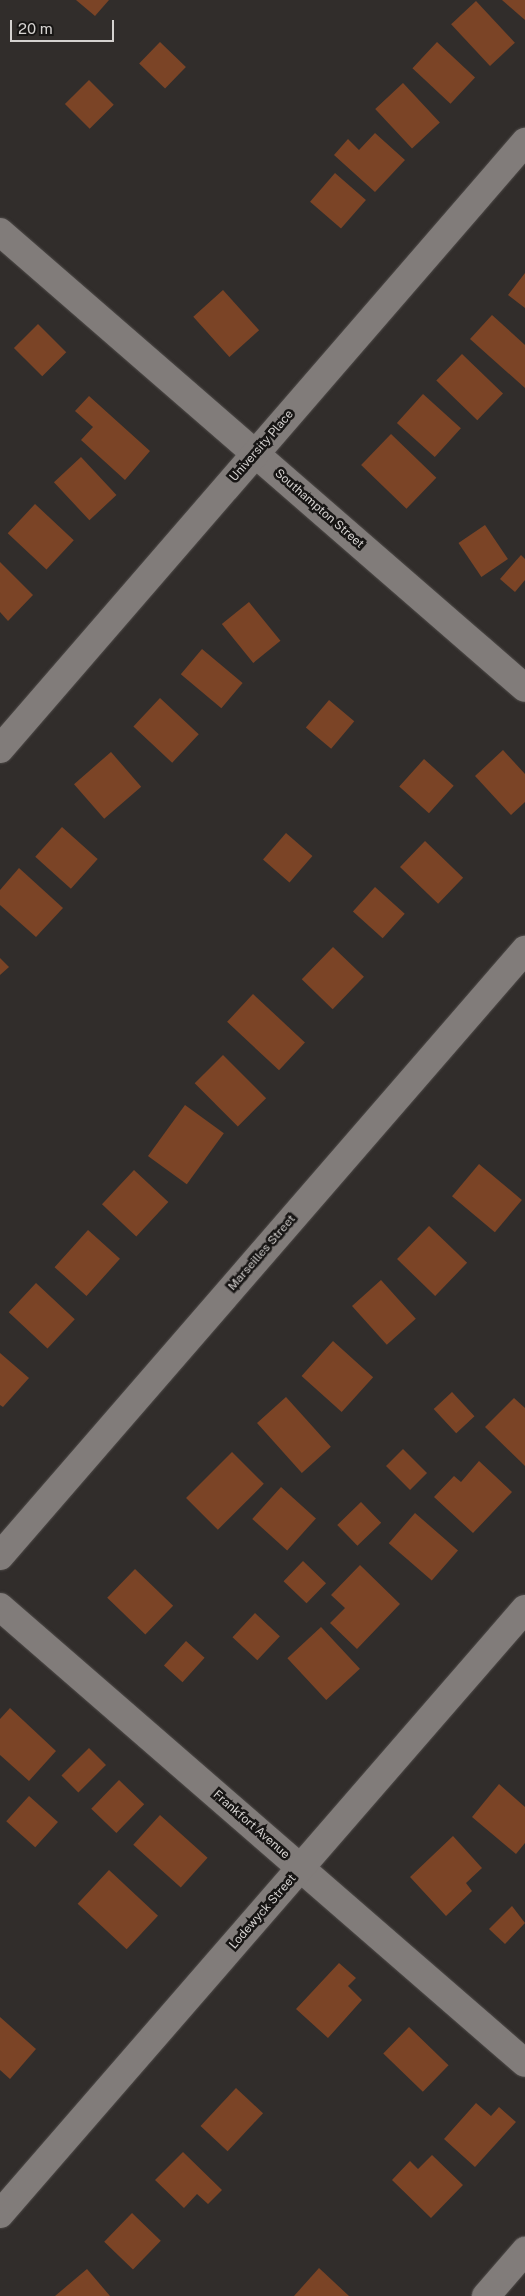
<!DOCTYPE html>
<style>
body{margin:0}
#map{position:relative;width:525px;height:2296px;overflow:hidden;background:#312d2b;font-family:"Public Sans",sans-serif}
div>[style]{position:absolute}
.building>*{inset:0;background:#7b4426;transform-origin:0 0}
.roads{filter:drop-shadow(0 0 1px #4e4a48) drop-shadow(0 0 1px #4e4a48)}
.minor>*{height:28px;margin:-14px;padding:0 14px;transform-origin:14px;border-radius:14px;background:#817c7a}
span{translate:-50% -50%;white-space:nowrap;text-align:center;line-height:1.15;-webkit-text-stroke:5px #171514;paint-order:stroke}
.street-label{font-size:12px;color:#d5d2d0}
.scale{position:absolute;left:10px;top:20px;width:104px;height:22px;box-sizing:border-box;border:2px solid #d5d2d0;border-top:0;padding-left:6px;font-size:15px;line-height:18px;white-space:nowrap;color:#d5d2d0;-webkit-text-stroke:4px #171514;paint-order:stroke}
</style>
<div id="map">
<div class="building">
<i style="clip-path:polygon(76px 0,109px 0,95px 16px)"></i>
<i style="clip-path:polygon(502px 0,525px 0,525px 20px)"></i>
<i style="left:476px;top:1px;width:57px;height:34px;rotate:47deg"></i>
<i style="left:160px;top:42px;width:36px;height:30px;rotate:44deg"></i>
<i style="left:437px;top:42px;width:52px;height:36px;rotate:43deg"></i>
<i style="left:89px;top:80px;width:35px;height:34px;rotate:45deg"></i>
<i style="left:403px;top:83px;width:54px;height:38px;rotate:47deg"></i>
<i style="clip-path:polygon(375px 133px,405px 160px,375px 192px,334px 155px,348px 139px,359px 150px)"></i>
<i style="left:335px;top:173px;width:41px;height:38px;rotate:41deg"></i>
<i style="clip-path:polygon(525px 273px,525px 308px,508px 295px)"></i>
<i style="left:223px;top:290px;width:54px;height:40px;rotate:48deg"></i>
<i style="clip-path:polygon(492px 315px,525px 345px,525px 388px,470px 339px)"></i>
<i style="left:38px;top:324px;width:40px;height:34px;rotate:45deg"></i>
<i style="left:462px;top:354px;width:57px;height:37px;rotate:44deg"></i>
<i style="left:423px;top:394px;width:51px;height:39px;rotate:42deg"></i>
<i style="clip-path:polygon(89px 396px,150px 451px,125px 480px,81px 440px,93px 427px,75px 411px)"></i>
<i style="left:391px;top:434px;width:63px;height:43px;rotate:44deg"></i>
<i style="left:81px;top:457px;width:52px;height:37px;rotate:47deg"></i>
<i style="left:35px;top:504px;width:53px;height:40px;rotate:43deg"></i>
<i style="left:485px;top:525px;width:41px;height:32px;rotate:56deg"></i>
<i style="clip-path:polygon(521px 555px,525px 559px,525px 580px,515px 592px,500px 579px)"></i>
<i style="clip-path:polygon(0 562px,33px 595px,8px 621px,0 612px)"></i>
<i style="left:249px;top:602px;width:50px;height:35px;rotate:51deg"></i>
<i style="left:202px;top:649px;width:53px;height:33px;rotate:40deg"></i>
<i style="left:160px;top:698px;width:53px;height:39px;rotate:43deg"></i>
<i style="left:329px;top:700px;width:33px;height:36px;rotate:40deg"></i>
<i style="clip-path:polygon(503px 750px,525px 774px,525px 802px,511px 815px,475px 776px)"></i>
<i style="left:111px;top:752px;width:46px;height:49px;rotate:49deg"></i>
<i style="left:424px;top:759px;width:40px;height:37px;rotate:42deg"></i>
<i style="left:62px;top:827px;width:48px;height:40px;rotate:42deg"></i>
<i style="left:286px;top:833px;width:35px;height:35px;rotate:41deg"></i>
<i style="left:425px;top:841px;width:53px;height:36px;rotate:44deg"></i>
<i style="clip-path:polygon(19px 868px,63px 908px,36px 937px,0 905px,0 890px)"></i>
<i style="left:375px;top:887px;width:40px;height:33px;rotate:42deg"></i>
<i style="left:333px;top:947px;width:43px;height:45px;rotate:44deg"></i>
<i style="clip-path:polygon(0 958px,9px 967px,0 975px)"></i>
<i style="left:253px;top:994px;width:71px;height:38px;rotate:43deg"></i>
<i style="left:223px;top:1055px;width:61px;height:40px;rotate:45deg"></i>
<i style="left:185px;top:1105px;width:48px;height:63px;rotate:36deg"></i>
<i style="left:479px;top:1164px;width:56px;height:42px;rotate:40deg"></i>
<i style="left:134px;top:1170px;width:47px;height:47px;rotate:43deg"></i>
<i style="left:429px;top:1226px;width:53px;height:46px;rotate:44deg"></i>
<i style="left:88px;top:1230px;width:43px;height:50px;rotate:42deg"></i>
<i style="left:381px;top:1280px;width:52px;height:39px;rotate:48deg"></i>
<i style="left:36px;top:1283px;width:53px;height:40px;rotate:43deg"></i>
<i style="left:333px;top:1341px;width:54px;height:47px;rotate:42deg"></i>
<i style="clip-path:polygon(0 1353px,29px 1378px,3px 1407px,0 1405px)"></i>
<i style="left:452px;top:1392px;width:33px;height:25px;rotate:47deg"></i>
<i style="left:286px;top:1397px;width:67px;height:39px;rotate:48deg"></i>
<i style="clip-path:polygon(514px 1398px,525px 1408px,525px 1466px,485px 1427px)"></i>
<i style="left:403px;top:1449px;width:34px;height:24px;rotate:45deg"></i>
<i style="left:232px;top:1452px;width:45px;height:65px;rotate:45deg"></i>
<i style="clip-path:polygon(479px 1461px,512px 1492px,473px 1533px,434px 1497px,454px 1476px,461px 1482px)"></i>
<i style="left:281px;top:1487px;width:47px;height:43px;rotate:42deg"></i>
<i style="left:361px;top:1502px;width:29px;height:33px;rotate:46deg"></i>
<i style="left:415px;top:1513px;width:57px;height:40px;rotate:41deg"></i>
<i style="left:303px;top:1561px;width:32px;height:28px;rotate:44deg"></i>
<i style="clip-path:polygon(360px 1565px,400px 1604px,357px 1649px,330px 1623px,345px 1608px,331px 1595px)"></i>
<i style="left:135px;top:1569px;width:53px;height:40px;rotate:44deg"></i>
<i style="left:255px;top:1613px;width:34px;height:33px;rotate:43deg"></i>
<i style="left:321px;top:1627px;width:57px;height:46px;rotate:47deg"></i>
<i style="left:186px;top:1641px;width:25px;height:33px;rotate:42deg"></i>
<i style="clip-path:polygon(10px 1708px,56px 1751px,29px 1781px,0 1755px,0 1719px)"></i>
<i style="left:89px;top:1748px;width:24px;height:39px;rotate:45deg"></i>
<i style="left:119px;top:1780px;width:35px;height:40px;rotate:44deg"></i>
<i style="clip-path:polygon(499px 1784px,525px 1807px,525px 1843px,516px 1854px,472px 1817px)"></i>
<i style="left:29px;top:1796px;width:39px;height:34px;rotate:42deg"></i>
<i style="left:160px;top:1815px;width:64px;height:40px;rotate:42deg"></i>
<i style="clip-path:polygon(453px 1836px,482px 1868px,466px 1883px,472px 1891px,446px 1916px,410px 1877px)"></i>
<i style="left:109px;top:1870px;width:67px;height:46px;rotate:43deg"></i>
<i style="clip-path:polygon(512px 1906px,525px 1923px,505px 1944px,489px 1929px)"></i>
<i style="clip-path:polygon(339px 1963px,356px 1978px,348px 1986px,362px 2000px,328px 2038px,296px 2009px)"></i>
<i style="clip-path:polygon(0 2017px,36px 2049px,10px 2079px,0 2070px)"></i>
<i style="left:409px;top:2027px;width:55px;height:37px;rotate:44deg"></i>
<i style="left:236px;top:2088px;width:37px;height:52px;rotate:43deg"></i>
<i style="clip-path:polygon(476px 2103px,491px 2116px,499px 2107px,516px 2122px,475px 2167px,444px 2139px)"></i>
<i style="clip-path:polygon(183px 2152px,222px 2190px,208px 2204px,197px 2194px,184px 2208px,155px 2180px)"></i>
<i style="clip-path:polygon(432px 2155px,463px 2185px,431px 2218px,392px 2180px,410px 2161px,418px 2169px)"></i>
<i style="left:132px;top:2213px;width:40px;height:40px;rotate:44deg"></i>
<i style="clip-path:polygon(319px 2268px,349px 2296px,294px 2296px)"></i>
<i style="clip-path:polygon(87px 2269px,110px 2296px,55px 2296px)"></i>
</div>
<div class="roads">
<div class="minor">
<i style="left:0;top:232px;width:695px;rotate:40.98deg"></i>
<i style="left:0;top:749px;width:803px;rotate:-49.14deg"></i>
<i style="left:0;top:1556px;width:802px;rotate:-49.1deg"></i>
<i style="left:0;top:1607px;width:695px;rotate:40.98deg"></i>
<i style="left:0;top:2214px;width:801px;rotate:-49.05deg"></i>
<i style="left:486px;top:2296px;width:60px;rotate:-49.1deg"></i>
</div>
</div>
<div class="street-label">
<span style="left:262px;top:446px;rotate:-49deg">University Place</span>
<span style="left:319px;top:509px;rotate:41deg">Southampton Street</span>
<span style="left:262px;top:1253px;rotate:-49deg">Marseilles Street</span>
<span style="left:251px;top:1825px;rotate:41deg">Frankfort Avenue</span>
<span style="left:263px;top:1912px;rotate:-49deg">Lodewyck Street</span>
</div>
<div class="scale">20 m</div>
</div>
